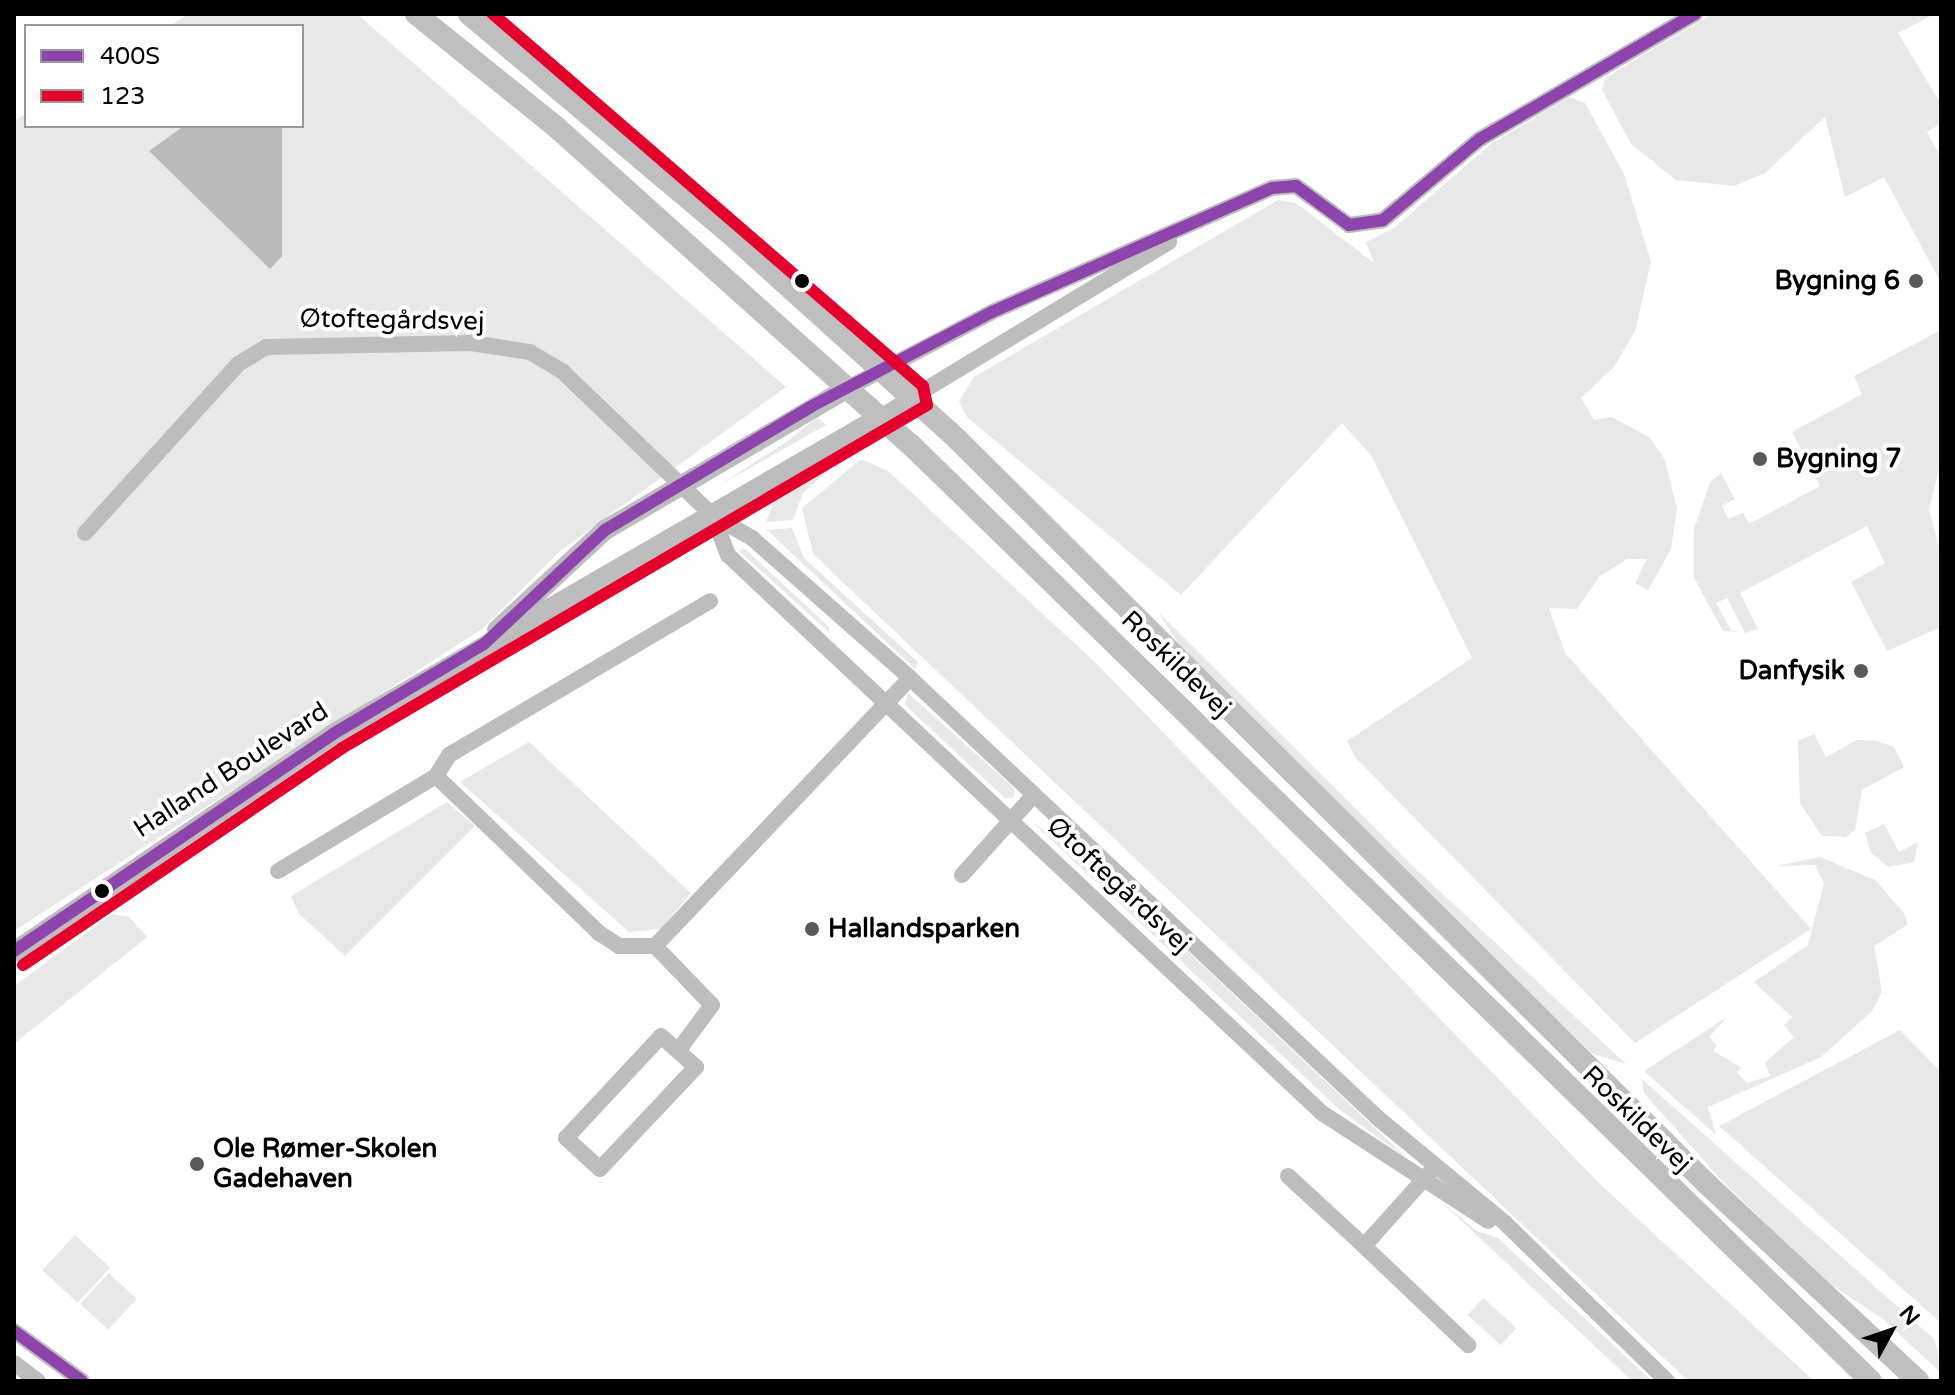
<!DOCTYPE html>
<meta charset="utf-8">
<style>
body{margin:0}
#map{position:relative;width:1955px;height:1395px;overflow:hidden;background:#fff;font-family:"Varela Round",sans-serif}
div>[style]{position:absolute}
.green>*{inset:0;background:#e8e8e8;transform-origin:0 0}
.water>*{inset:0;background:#bababa}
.minor>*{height:16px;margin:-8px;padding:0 8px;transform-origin:8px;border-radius:8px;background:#bdbdbd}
.tertiary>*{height:20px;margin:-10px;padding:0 10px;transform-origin:10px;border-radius:10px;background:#bdbdbd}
.secondary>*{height:22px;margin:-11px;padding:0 11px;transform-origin:11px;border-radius:11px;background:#bfbfbf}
.bus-1>*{height:12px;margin:-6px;padding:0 6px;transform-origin:6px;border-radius:6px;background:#8e44ad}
.bus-2>*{height:12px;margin:-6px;padding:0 6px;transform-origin:6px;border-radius:6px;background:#e4002b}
.dots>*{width:22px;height:22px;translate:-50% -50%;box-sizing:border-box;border:4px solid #fff;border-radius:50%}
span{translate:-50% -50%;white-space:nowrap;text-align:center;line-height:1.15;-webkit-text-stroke:8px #fff;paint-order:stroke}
.poi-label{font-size:26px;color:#000;font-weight:700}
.right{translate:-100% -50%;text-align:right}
.left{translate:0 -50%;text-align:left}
.street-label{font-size:26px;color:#000}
.frame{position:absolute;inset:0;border:16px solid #000;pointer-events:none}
.legend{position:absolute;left:24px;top:24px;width:280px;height:104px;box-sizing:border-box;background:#fff;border:2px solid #999;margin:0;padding:10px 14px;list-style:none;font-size:24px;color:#000}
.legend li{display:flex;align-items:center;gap:16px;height:40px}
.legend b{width:40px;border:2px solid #999}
.north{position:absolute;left:1851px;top:1291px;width:80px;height:80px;-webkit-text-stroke:6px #fff;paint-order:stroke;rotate:50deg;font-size:22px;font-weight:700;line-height:32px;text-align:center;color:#000}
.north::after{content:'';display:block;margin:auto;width:28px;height:36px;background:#000;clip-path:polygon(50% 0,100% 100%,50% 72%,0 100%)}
</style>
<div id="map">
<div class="green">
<i style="clip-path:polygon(189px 14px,357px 14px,786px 387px,560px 551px,482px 629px,14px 931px,14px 121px,26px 113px,26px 126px,302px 126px,302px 26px,169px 26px)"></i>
<i style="clip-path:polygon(1712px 14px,1934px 14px,1898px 33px,1941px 104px,1941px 124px,1927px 132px,1941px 158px,1941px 283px,1884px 177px,1845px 197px,1825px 117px,1765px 173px,1734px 186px,1676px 180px,1631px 144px,1602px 90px,1605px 78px)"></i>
<i style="clip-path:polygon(1569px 97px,1585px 103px,1624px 174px,1651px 262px,1635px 331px,1614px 367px,1581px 398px,1594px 420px,1612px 417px,1649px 437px,1664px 458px,1677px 508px,1671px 549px,1648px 590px,1635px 583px,1647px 559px,1627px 559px,1599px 577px,1577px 609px,1549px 608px,1565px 653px,1811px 929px,1635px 1043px,1355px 757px,1347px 741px,1472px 658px,1371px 455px,1342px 423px,1181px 595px,967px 417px,959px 401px,974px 377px,1278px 200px,1296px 203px,1374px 263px,1366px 242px,1394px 228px,1491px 144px)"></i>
<i style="clip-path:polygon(1941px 330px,1941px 461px,1929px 510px,1941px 554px,1941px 627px,1887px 651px,1851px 582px,1885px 563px,1867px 526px,1740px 593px,1758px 629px,1745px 633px,1727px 598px,1716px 603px,1731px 630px,1741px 632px,1723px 631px,1694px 578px,1694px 529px,1710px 482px,1721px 473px,1735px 499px,1722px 506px,1728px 519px,1743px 513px,1749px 524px,1820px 486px,1792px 432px,1862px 394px,1854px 376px)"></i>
<i style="clip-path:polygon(817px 417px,826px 425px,720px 485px,789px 440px)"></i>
<i style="clip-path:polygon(850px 451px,803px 493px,793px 520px,766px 522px,777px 494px)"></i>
<i style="clip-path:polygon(861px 459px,888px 471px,1097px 664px,1601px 1185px,1814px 1381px,1688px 1381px,813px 554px,802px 508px)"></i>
<i style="clip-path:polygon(792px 528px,804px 558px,918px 662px,915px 669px,767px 530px)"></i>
<i style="clip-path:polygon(744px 548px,829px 627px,829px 632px,739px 551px)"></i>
<i style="clip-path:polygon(1158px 612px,1418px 871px,1626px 1064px,1593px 1054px,1532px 995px,1181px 647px)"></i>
<i style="clip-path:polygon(908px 693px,1014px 788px,1014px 797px,1006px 799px,905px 705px)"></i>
<i style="clip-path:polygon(1814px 734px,1826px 757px,1857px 740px,1877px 741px,1894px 747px,1904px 767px,1862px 790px,1855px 830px,1846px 837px,1822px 836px,1800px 803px,1798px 741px)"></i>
<i style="clip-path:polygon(529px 742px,691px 893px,661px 929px,629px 932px,460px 782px)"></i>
<i style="clip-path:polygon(447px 802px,475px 826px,345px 956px,299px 914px,291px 896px)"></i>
<i style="clip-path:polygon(1031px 821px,1113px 881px,1408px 1159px,1340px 1110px)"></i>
<i style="clip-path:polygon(1884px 824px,1899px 852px,1918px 842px,1914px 862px,1889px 867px,1871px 853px,1865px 833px)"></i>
<i style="clip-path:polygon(1820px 857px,1875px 880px,1905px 914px,1907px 925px,1874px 946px,1882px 992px,1872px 1011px,1821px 1057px,1708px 1107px,1716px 1135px,1644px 1071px,1727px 1017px,1709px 1037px,1717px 1045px,1713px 1051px,1742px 1068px,1737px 1072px,1747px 1083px,1770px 1076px,1765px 1063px,1794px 1037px,1784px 1025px,1792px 1017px,1754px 982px,1808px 945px,1824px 883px,1815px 865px,1777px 866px)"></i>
<i style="clip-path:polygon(112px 914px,129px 917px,147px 937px,14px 1044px,14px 986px)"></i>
<i style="clip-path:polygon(1900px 1030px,1941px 1072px,1941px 1323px,1719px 1126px)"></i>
<i style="clip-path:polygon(1642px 1079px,1935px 1340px,1941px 1373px,1883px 1319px,1827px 1282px,1722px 1181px,1644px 1093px)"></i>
<i style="clip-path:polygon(1437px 1198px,1477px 1231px,1498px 1238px,1652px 1381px,1632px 1381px)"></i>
<i style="left:75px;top:1235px;width:48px;height:48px;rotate:43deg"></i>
<i style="left:109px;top:1273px;width:38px;height:42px;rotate:43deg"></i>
<i style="left:1483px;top:1298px;width:45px;height:23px;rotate:42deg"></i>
</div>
<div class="water">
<i style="clip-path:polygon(184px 126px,282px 126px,282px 256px,270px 269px,149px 151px)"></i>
</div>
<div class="minor">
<i style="left:848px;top:388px;width:163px;rotate:-27.8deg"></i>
<i style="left:992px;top:312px;width:306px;rotate:-23.9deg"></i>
<i style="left:1272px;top:188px;width:24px;rotate:-5deg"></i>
<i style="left:1296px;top:186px;width:66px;rotate:36.3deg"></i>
<i style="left:1349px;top:225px;width:34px;rotate:-8deg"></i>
<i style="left:1383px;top:220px;width:126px;rotate:-39.9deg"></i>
<i style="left:1480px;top:139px;width:249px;rotate:-30.2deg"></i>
<i style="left:880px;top:417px;width:338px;rotate:-31.2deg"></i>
<i style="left:713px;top:516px;width:42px;rotate:69deg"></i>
<i style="left:728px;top:555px;width:815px;rotate:43.21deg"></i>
<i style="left:1322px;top:1113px;width:198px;rotate:33deg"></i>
<i style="left:85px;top:533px;width:228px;rotate:-47.8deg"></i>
<i style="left:238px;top:364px;width:33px;rotate:-31deg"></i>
<i style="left:266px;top:347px;width:205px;rotate:-1.1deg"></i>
<i style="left:471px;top:343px;width:60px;rotate:8.7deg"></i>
<i style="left:530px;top:352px;width:39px;rotate:31deg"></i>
<i style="left:563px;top:372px;width:208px;rotate:43.8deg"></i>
<i style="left:713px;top:516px;width:45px;rotate:29.4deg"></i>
<i style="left:752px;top:538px;width:211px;rotate:41.5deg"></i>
<i style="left:910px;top:678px;width:644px;rotate:43.24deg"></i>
<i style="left:1379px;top:1119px;width:163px;rotate:39.5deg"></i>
<i style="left:1505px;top:1223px;width:226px;rotate:44.3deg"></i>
<i style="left:436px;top:776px;width:226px;rotate:43.9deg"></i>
<i style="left:599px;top:933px;width:24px;rotate:33deg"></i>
<i style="left:619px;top:946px;width:36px"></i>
<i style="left:655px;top:946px;width:370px;rotate:-46.4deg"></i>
<i style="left:278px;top:871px;width:184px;rotate:-31deg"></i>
<i style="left:436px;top:776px;width:25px;rotate:-58deg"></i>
<i style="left:449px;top:755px;width:303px;rotate:-30.5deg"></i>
<i style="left:962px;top:875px;width:106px;rotate:-48.1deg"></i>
<i style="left:655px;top:946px;width:82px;rotate:46deg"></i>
<i style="left:712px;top:1005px;width:57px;rotate:126.5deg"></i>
<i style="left:661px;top:1036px;width:47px;rotate:41.5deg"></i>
<i style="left:696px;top:1067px;width:140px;rotate:133.3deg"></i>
<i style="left:600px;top:1169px;width:46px;rotate:-137.6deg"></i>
<i style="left:566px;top:1138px;width:139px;rotate:-47deg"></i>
<i style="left:1432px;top:1170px;width:102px;rotate:131.8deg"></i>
<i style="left:1364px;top:1246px;width:144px;rotate:43.6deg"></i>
<i style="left:1288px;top:1176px;width:103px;rotate:42.6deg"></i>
<i style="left:14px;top:1331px;width:84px;rotate:36.3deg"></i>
<i style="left:14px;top:1363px;width:30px;rotate:37deg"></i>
</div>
<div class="tertiary">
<i style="left:497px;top:630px;width:147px;rotate:-42.8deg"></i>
<i style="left:605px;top:530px;width:281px;rotate:-30.3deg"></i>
<i style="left:14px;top:952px;width:386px;rotate:-34.3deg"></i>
<i style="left:333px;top:734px;width:632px;rotate:-30.09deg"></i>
</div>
<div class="secondary">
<i style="left:416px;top:14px;width:179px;rotate:38.9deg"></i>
<i style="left:555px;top:126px;width:477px;rotate:41.9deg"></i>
<i style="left:910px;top:444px;width:1342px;rotate:44.28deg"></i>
<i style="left:469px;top:14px;width:339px;rotate:40.1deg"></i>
<i style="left:728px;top:232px;width:309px;rotate:42.1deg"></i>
<i style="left:957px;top:439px;width:1057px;rotate:44.81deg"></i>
<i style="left:1707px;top:1184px;width:289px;rotate:43deg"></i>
</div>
<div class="bus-1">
<i style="left:14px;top:951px;width:386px;rotate:-34.2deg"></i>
<i style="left:333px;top:734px;width:176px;rotate:-30.8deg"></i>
<i style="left:484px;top:644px;width:166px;rotate:-43.3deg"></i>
<i style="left:605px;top:530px;width:241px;rotate:-30.9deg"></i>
<i style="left:812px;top:406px;width:203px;rotate:-27.6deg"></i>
<i style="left:992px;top:312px;width:306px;rotate:-23.9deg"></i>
<i style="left:1272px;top:188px;width:24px;rotate:-5deg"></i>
<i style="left:1296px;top:186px;width:66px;rotate:36.3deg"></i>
<i style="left:1349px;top:225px;width:34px;rotate:-8deg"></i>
<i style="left:1383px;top:220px;width:126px;rotate:-39.9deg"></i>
<i style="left:1480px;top:139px;width:249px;rotate:-30.2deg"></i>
<i style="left:14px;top:1331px;width:84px;rotate:36.3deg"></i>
</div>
<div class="bus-2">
<i style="left:23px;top:965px;width:386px;rotate:-34.2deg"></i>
<i style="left:342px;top:748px;width:678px;rotate:-30.38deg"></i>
<i style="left:927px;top:405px;width:19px;rotate:-102deg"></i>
<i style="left:923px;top:386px;width:569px;rotate:-139.14deg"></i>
</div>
<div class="dots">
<i style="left:802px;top:281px;background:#000"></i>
<i style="left:1916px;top:281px;background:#595959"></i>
<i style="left:1760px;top:459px;background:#595959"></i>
<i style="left:1861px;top:671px;background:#595959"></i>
<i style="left:102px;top:891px;background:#000"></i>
<i style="left:812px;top:929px;background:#595959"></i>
<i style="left:197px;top:1164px;background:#595959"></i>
</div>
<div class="poi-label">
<span class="right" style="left:1900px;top:281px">Bygning 6</span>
<span class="left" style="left:1776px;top:459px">Bygning 7</span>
<span class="right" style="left:1845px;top:671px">Danfysik</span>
<span class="left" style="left:828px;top:929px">Hallandsparken</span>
<span class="left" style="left:213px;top:1164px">Ole Rømer-Skolen<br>Gadehaven</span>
</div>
<div class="street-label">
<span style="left:392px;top:320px;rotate:1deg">Øtoftegårdsvej</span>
<span style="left:1176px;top:664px;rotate:44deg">Roskildevej</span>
<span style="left:231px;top:770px;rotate:-33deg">Halland Boulevard</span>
<span style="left:1119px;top:885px;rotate:43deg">Øtoftegårdsvej</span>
<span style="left:1637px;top:1119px;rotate:44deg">Roskildevej</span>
</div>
<div class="frame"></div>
<ul class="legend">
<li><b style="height:10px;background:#8e44ad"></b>400S</li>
<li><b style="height:10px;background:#e4002b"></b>123</li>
</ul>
<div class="north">N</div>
</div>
